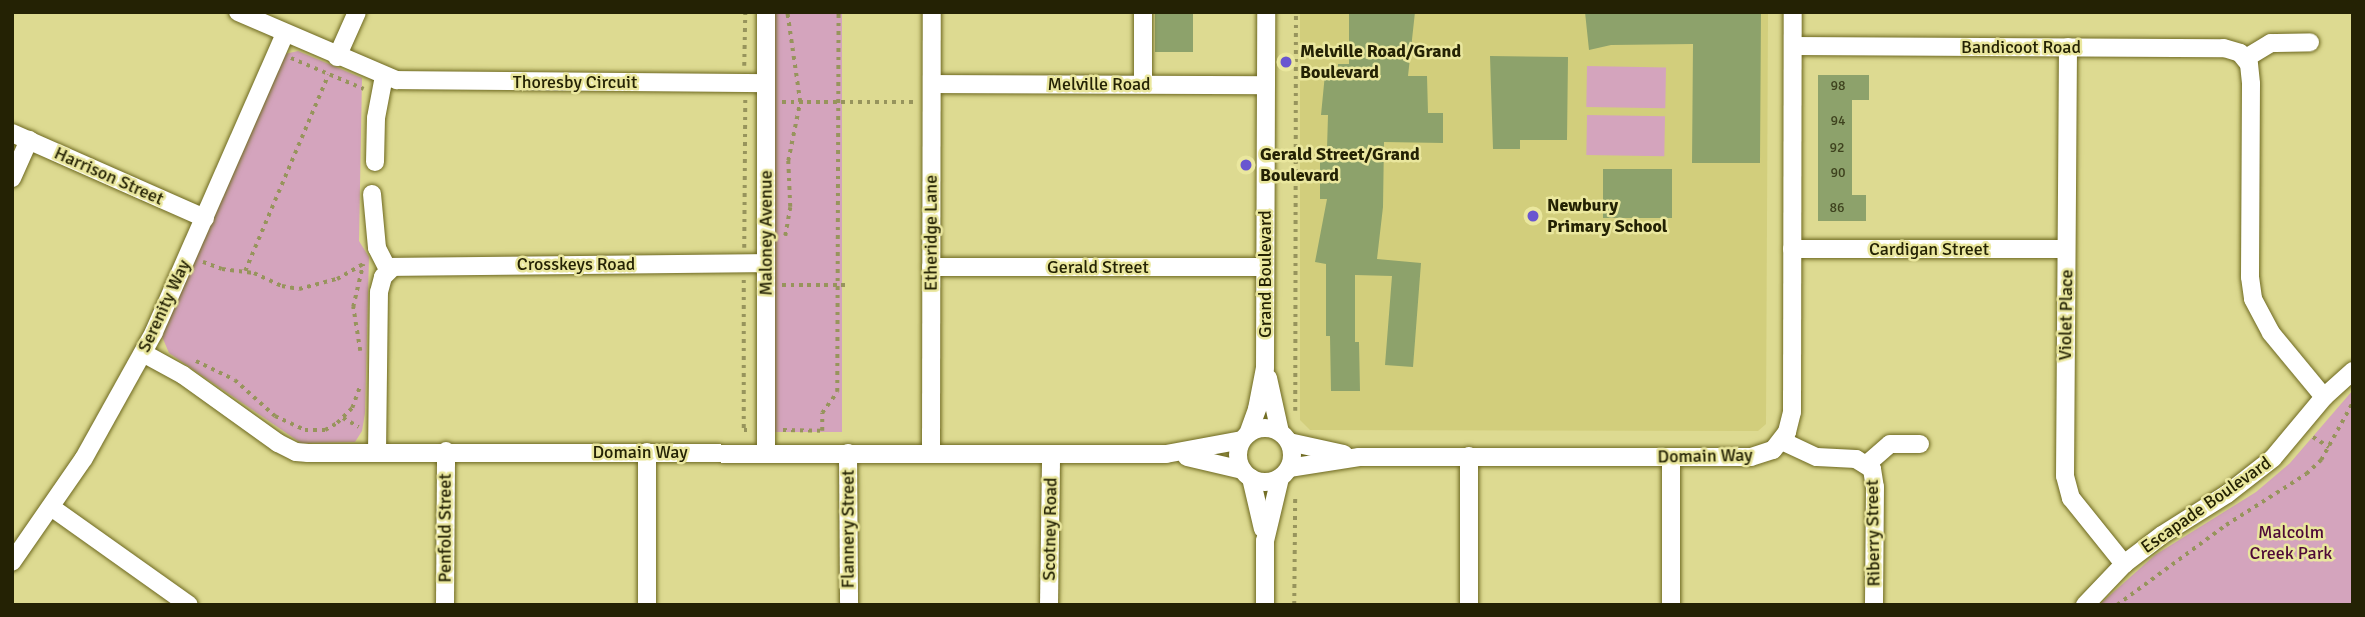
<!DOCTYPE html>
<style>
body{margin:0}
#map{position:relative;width:2365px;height:617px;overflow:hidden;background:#ddda91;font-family:Signika,sans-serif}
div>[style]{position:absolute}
.built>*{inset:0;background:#d2ce7c}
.green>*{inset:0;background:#d4a4bd;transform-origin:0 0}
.building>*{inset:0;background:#8da26b;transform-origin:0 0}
.path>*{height:3.5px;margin-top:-1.75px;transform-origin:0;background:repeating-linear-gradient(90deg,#97945c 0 3.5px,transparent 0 8.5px)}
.roads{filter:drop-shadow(0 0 2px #6d681f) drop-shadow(0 0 2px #6d681f)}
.minor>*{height:18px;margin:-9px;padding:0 9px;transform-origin:9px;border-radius:9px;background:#fff}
.minor>.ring{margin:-9px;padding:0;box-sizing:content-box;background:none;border:18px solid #fff;border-radius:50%}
.dots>*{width:19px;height:19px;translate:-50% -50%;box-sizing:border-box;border:4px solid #eae79e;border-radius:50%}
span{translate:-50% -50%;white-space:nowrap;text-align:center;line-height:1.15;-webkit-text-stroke:5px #eae79e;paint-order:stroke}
.number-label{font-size:14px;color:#3e421e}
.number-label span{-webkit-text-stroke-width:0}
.street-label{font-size:18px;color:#242204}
.poi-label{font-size:18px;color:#242204;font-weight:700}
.left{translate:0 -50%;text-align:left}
.park-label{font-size:18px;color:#4e0937}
.frame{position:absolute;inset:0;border:14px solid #242204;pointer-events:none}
</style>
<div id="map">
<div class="built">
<i style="clip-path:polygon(1300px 12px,1768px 12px,1766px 424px,1758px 431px,1310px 430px,1300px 420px)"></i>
</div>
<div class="green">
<i style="left:775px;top:12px;width:67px;height:420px"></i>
<i style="clip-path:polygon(298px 51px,362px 78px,359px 241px,369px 257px,365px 413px,362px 431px,355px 442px,301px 443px,169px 353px,161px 334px,285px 54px)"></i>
<i style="left:1587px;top:66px;width:79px;height:41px;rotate:1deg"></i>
<i style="left:1587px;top:115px;width:78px;height:40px;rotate:1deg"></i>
<i style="clip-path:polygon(2353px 390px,2353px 605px,2099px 605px,2155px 555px,2256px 492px,2290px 463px)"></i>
</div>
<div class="building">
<i style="left:1155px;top:12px;width:38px;height:40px"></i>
<i style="clip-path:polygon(1415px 12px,1408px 76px,1427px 76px,1428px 113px,1443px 113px,1443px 143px,1384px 142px,1383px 207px,1377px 259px,1421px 263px,1413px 367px,1385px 365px,1392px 276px,1355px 275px,1355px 342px,1359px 342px,1360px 391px,1331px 391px,1330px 336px,1326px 336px,1326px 264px,1315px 262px,1327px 199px,1320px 199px,1320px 149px,1327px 149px,1328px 115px,1321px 115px,1325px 74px,1338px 75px,1338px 64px,1349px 64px,1349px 13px)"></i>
<i style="clip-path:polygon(1585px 12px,1761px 12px,1760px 163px,1692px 163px,1693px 44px,1611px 45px,1589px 50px)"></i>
<i style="clip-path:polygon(1490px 56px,1568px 57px,1567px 140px,1520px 140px,1520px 149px,1493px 149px)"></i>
<i style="clip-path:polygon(1818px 75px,1869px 75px,1869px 100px,1852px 100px,1852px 195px,1866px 195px,1866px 221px,1818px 221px)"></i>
<i style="left:1603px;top:169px;width:69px;height:49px"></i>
</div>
<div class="path">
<i style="left:291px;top:58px;width:79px;rotate:23deg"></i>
<i style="left:744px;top:66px;width:54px;rotate:-88.9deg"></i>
<i style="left:782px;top:102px;width:133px"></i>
<i style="left:785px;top:236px;width:29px;rotate:-80deg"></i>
<i style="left:790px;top:207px;width:46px;rotate:-92.5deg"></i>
<i style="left:788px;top:161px;width:60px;rotate:-78.5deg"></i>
<i style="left:800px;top:102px;width:91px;rotate:-98.2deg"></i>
<i style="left:744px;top:248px;width:150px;rotate:-89.6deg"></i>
<i style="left:203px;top:262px;width:20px;rotate:20deg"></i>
<i style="left:222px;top:269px;width:32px;rotate:7deg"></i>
<i style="left:254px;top:273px;width:31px;rotate:25deg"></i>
<i style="left:282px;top:286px;width:17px;rotate:10deg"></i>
<i style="left:299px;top:289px;width:39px;rotate:-15deg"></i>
<i style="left:337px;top:279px;width:30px;rotate:-30deg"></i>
<i style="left:245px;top:271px;width:213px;rotate:-67deg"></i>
<i style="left:744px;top:280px;width:150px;rotate:90deg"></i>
<i style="left:744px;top:430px;width:7px"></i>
<i style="left:782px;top:285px;width:67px"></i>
<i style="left:360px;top:351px;width:45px;rotate:-99deg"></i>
<i style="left:353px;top:307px;width:44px;rotate:-76.9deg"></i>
<i style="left:196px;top:361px;width:43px;rotate:26deg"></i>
<i style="left:235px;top:380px;width:54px;rotate:42deg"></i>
<i style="left:275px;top:416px;width:33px;rotate:25deg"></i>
<i style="left:305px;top:430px;width:20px"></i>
<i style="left:325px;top:430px;width:14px;rotate:-30deg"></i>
<i style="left:337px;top:423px;width:21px;rotate:-45deg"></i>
<i style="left:352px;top:408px;width:23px;rotate:-70deg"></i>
<i style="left:1295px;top:411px;width:399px;rotate:-89.9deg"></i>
<i style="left:343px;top:418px;width:18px;rotate:29deg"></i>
<i style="left:783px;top:430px;width:39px;rotate:1deg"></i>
<i style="left:822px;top:431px;width:18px;rotate:-90deg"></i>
<i style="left:822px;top:413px;width:26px;rotate:-54deg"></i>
<i style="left:837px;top:392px;width:380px;rotate:-89.8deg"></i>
<i style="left:2313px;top:437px;width:19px;rotate:32deg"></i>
<i style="left:1294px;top:605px;width:107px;rotate:-89.5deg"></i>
<i style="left:2117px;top:605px;width:135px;rotate:-36.3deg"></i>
<i style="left:2226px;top:525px;width:95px;rotate:-32.5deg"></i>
<i style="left:2306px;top:474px;width:21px;rotate:-43deg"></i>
<i style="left:2321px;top:460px;width:66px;rotate:-61.1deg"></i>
</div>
<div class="roads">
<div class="minor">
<i style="left:238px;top:12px;width:173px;rotate:23.2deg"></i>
<i style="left:397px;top:80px;width:369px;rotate:0.5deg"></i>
<i style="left:1143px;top:12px;width:72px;rotate:90deg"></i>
<i style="left:1793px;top:46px;width:431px;rotate:0.3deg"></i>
<i style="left:2224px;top:48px;width:17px;rotate:17deg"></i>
<i style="left:2240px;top:53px;width:14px;rotate:51deg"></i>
<i style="left:2249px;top:64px;width:20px;rotate:84deg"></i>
<i style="left:2251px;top:84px;width:193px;rotate:90.3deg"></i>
<i style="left:2250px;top:277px;width:22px;rotate:82deg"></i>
<i style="left:2253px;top:299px;width:38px;rotate:62deg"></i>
<i style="left:2271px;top:333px;width:83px;rotate:50.4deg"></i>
<i style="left:2068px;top:47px;width:429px;rotate:90.4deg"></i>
<i style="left:2065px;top:476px;width:23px;rotate:75deg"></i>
<i style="left:2071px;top:498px;width:85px;rotate:51.2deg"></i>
<i style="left:337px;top:57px;width:49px;rotate:-66deg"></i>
<i style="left:2246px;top:58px;width:29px;rotate:-31deg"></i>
<i style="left:2271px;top:43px;width:39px;rotate:-1deg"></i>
<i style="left:932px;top:84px;width:334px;rotate:0.2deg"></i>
<i style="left:12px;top:133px;width:211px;rotate:23.8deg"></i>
<i style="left:375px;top:162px;width:44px;rotate:-88.7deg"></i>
<i style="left:376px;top:118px;width:43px;rotate:-79.2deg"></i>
<i style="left:12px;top:178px;width:42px;rotate:-65.9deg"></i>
<i style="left:372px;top:194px;width:54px;rotate:84.7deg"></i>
<i style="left:377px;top:248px;width:25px;rotate:63deg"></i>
<i style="left:1792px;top:249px;width:274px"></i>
<i style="left:931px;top:267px;width:334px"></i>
<i style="left:143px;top:353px;width:46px;rotate:28.8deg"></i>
<i style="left:183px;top:375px;width:117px;rotate:35.6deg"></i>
<i style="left:278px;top:443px;width:20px;rotate:27deg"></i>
<i style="left:296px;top:452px;width:12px;rotate:5deg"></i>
<i style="left:308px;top:453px;width:858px;rotate:0.07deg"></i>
<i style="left:1166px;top:454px;width:77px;rotate:-10.4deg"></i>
<i style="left:1268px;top:378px;width:55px;rotate:77.5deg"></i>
<i class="ring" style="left:1238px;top:428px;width:36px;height:36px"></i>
<i style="left:1248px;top:434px;width:27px;rotate:-70deg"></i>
<i style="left:1257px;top:409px;width:42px;rotate:-79deg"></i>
<i style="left:1265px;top:368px;width:356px;rotate:-89.8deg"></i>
<i style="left:1782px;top:441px;width:38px;rotate:25deg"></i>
<i style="left:1817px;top:457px;width:39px;rotate:3deg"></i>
<i style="left:1856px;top:459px;width:19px;rotate:32deg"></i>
<i style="left:1872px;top:469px;width:18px;rotate:81deg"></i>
<i style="left:1875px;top:487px;width:118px;rotate:90.5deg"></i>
<i style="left:1289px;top:442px;width:56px;rotate:12.3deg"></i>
<i style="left:377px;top:453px;width:161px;rotate:-89.3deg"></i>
<i style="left:379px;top:292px;width:16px;rotate:-75deg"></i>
<i style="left:383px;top:277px;width:14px;rotate:-45deg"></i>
<i style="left:393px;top:267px;width:373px;rotate:-0.6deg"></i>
<i style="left:766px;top:453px;width:441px;rotate:-90deg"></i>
<i style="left:848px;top:453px;width:152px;rotate:89.6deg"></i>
<i style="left:931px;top:453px;width:441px;rotate:-89.9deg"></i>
<i style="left:1187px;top:457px;width:57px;rotate:13.1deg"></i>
<i style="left:1867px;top:464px;width:30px;rotate:-41deg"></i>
<i style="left:1890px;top:444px;width:30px"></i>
<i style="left:1289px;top:468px;width:71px;rotate:-8.9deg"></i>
<i style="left:1359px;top:457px;width:392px"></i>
<i style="left:1751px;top:457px;width:23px;rotate:-18deg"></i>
<i style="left:1773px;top:450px;width:23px;rotate:-52deg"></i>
<i style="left:1787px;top:432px;width:21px;rotate:-76deg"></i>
<i style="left:1792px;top:412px;width:400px;rotate:-89.9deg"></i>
<i style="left:1251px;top:478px;width:52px;rotate:76.8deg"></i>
<i style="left:51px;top:507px;width:169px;rotate:35.4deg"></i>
<i style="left:12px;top:562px;width:126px;rotate:-55.3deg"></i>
<i style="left:84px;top:458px;width:144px;rotate:-60.9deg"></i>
<i style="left:154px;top:332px;width:326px;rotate:-66.3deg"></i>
<i style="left:445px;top:605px;width:154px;rotate:-89.6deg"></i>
<i style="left:647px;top:605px;width:153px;rotate:-90deg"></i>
<i style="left:1049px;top:605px;width:151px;rotate:-89.2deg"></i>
<i style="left:1265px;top:605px;width:64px;rotate:-90deg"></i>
<i style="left:1265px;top:541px;width:65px;rotate:-76.6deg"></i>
<i style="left:1469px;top:605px;width:149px;rotate:-90deg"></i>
<i style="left:1671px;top:605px;width:148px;rotate:-90deg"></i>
<i style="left:2085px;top:605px;width:57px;rotate:-46.4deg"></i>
<i style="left:2124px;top:564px;width:48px;rotate:-37.3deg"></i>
<i style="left:2162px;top:535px;width:77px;rotate:-32.2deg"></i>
<i style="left:2227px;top:494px;width:58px;rotate:-38deg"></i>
<i style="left:2273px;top:458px;width:80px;rotate:-50.1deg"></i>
<i style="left:2324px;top:397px;width:39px;rotate:-42deg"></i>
</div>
</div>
<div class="dots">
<i style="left:1286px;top:62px;background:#6956d0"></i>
<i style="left:1246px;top:165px;background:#6956d0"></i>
<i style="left:1533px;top:216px;background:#6956d0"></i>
</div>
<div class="number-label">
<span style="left:1838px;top:86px">98</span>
<span style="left:1838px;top:121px">94</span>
<span style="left:1837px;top:148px">92</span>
<span style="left:1838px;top:173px">90</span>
<span style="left:1837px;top:208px">86</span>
</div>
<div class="street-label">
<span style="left:2021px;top:47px">Bandicoot Road</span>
<span style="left:575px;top:82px">Thoresby Circuit</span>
<span style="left:1099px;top:84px">Melville Road</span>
<span style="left:109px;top:176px;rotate:24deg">Harrison Street</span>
<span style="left:766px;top:233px;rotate:-90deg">Maloney Avenue</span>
<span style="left:931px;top:233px;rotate:-90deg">Etheridge Lane</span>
<span style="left:1929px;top:249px">Cardigan Street</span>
<span style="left:576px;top:264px">Crosskeys Road</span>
<span style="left:1098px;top:267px">Gerald Street</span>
<span style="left:1265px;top:274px;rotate:-90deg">Grand Boulevard</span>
<span style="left:164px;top:306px;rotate:-65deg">Serenity Way</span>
<span style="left:2066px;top:315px;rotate:-89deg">Violet Place</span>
<span style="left:640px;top:452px">Domain Way</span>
<span style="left:1705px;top:456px;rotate:-1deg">Domain Way</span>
<span style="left:2206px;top:505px;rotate:-35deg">Escapade Boulevard</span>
<span style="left:445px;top:528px;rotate:-90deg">Penfold Street</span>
<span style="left:848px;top:529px;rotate:-90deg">Flannery Street</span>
<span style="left:1050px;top:529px;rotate:-89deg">Scotney Road</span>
<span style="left:1873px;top:533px;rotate:-91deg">Riberry Street</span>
</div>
<div class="poi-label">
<span class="left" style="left:1300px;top:62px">Melville Road/Grand<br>Boulevard</span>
<span class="left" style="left:1260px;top:165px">Gerald Street/Grand<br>Boulevard</span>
<span class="left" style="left:1547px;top:216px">Newbury<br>Primary School</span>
</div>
<div class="park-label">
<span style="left:2291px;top:543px">Malcolm<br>Creek Park</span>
</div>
<div class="frame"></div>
</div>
